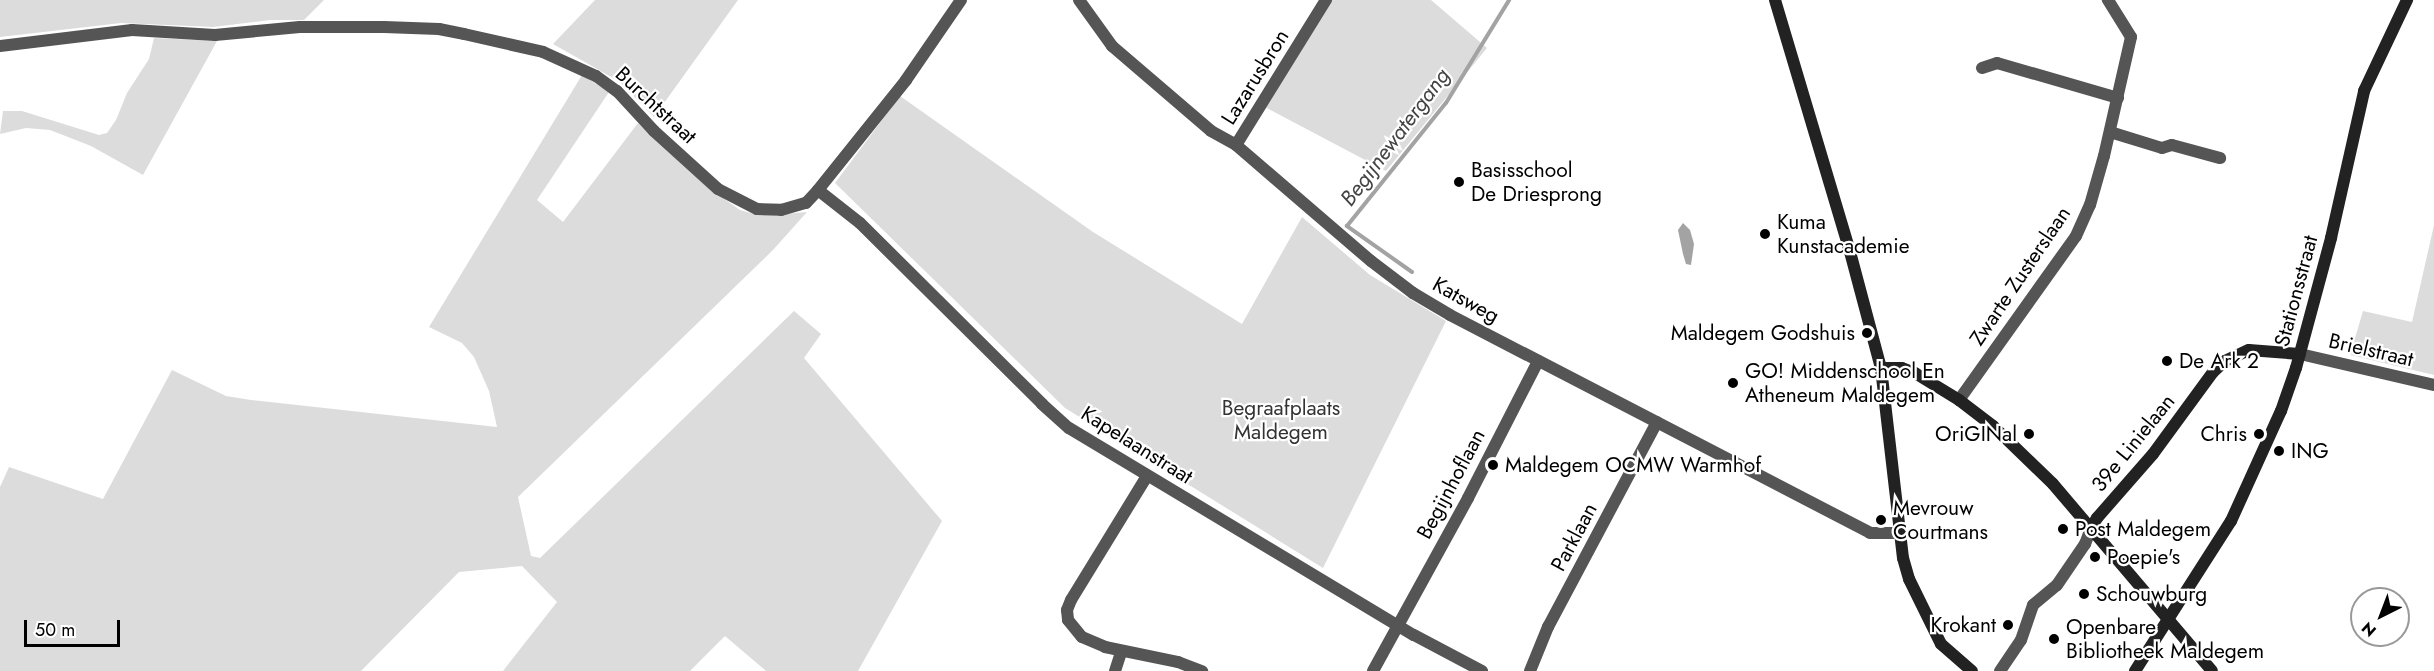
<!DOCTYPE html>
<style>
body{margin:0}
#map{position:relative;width:2434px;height:671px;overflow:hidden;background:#fff;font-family:Jost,sans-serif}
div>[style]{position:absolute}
.green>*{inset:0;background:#dcdcdc}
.water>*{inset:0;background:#a3a3a3}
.stream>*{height:4px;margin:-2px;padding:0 2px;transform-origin:2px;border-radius:2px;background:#a3a3a3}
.street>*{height:12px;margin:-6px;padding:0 6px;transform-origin:6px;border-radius:6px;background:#555}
.secondary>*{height:12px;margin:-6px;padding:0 6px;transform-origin:6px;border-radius:6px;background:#222}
.dots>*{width:16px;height:16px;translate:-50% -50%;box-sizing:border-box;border:3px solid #fff;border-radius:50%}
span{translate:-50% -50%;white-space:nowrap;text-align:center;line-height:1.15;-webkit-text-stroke:4.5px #fff;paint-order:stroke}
.street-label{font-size:21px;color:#000}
.poi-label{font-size:21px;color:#000}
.left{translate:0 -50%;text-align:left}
.right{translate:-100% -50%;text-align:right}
.park-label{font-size:21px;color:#333}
.water-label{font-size:22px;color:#444;font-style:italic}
.north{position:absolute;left:2350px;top:587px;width:60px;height:60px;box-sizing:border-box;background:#fff;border:2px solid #999;border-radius:50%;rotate:222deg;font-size:16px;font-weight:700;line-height:24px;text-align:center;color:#000}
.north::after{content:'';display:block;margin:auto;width:21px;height:27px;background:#000;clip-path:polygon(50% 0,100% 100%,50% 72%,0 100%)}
.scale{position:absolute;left:24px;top:620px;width:96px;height:27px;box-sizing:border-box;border:3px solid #000;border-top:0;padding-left:8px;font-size:18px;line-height:21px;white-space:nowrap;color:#000;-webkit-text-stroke:4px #fff;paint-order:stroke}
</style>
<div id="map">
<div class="green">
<i style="clip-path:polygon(0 0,324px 0,304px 20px,270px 20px,213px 27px,121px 23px,0 37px)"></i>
<i style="clip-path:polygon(595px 0,738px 0,654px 117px,620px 82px,553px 44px)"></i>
<i style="clip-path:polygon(1330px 0,1431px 0,1487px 48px,1386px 171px,1263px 106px)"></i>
<i style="clip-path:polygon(154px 38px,217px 41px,143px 175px,91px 146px,50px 130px,26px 128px,0 134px,3px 111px,22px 111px,99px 135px,107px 133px,116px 120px,127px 93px,149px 59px)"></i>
<i style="clip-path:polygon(582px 75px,609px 92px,537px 200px,563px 222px,638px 123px,710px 189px,740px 210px,754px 214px,772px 215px,807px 212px,773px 250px,518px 497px,531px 556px,540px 558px,794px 311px,821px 334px,804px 358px,942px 521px,858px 671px,766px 671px,725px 636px,690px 671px,503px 671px,557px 602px,522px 566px,459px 572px,361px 671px,0 671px,0 487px,9px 467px,103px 499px,172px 370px,226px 396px,251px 400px,497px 427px,489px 391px,474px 357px,462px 343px,429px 327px)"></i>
<i style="clip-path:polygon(900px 96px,1093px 232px,1242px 324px,1302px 217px,1370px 275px,1446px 321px,1323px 568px,1065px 408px,835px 183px)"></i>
<i style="clip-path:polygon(2434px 225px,2434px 375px,2350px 355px,2363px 311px,2412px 322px)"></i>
</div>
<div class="water">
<i style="clip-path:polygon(1683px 223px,1690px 230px,1694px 244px,1691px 265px,1686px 264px,1683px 254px,1678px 230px)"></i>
</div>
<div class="stream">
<i style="left:1412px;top:272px;width:80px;rotate:-144.7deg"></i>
<i style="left:1347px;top:226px;width:158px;rotate:-51.2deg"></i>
<i style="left:1446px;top:103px;width:121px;rotate:-58.5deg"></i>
</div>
<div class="street">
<i style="left:1079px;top:0;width:57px;rotate:54.3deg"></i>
<i style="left:1112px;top:46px;width:130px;rotate:40.6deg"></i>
<i style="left:1211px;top:131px;width:29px;rotate:29deg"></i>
<i style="left:1236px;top:145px;width:178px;rotate:40.7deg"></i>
<i style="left:1371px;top:261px;width:53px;rotate:37.3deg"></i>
<i style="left:1413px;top:293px;width:43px;rotate:30.7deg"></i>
<i style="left:1450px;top:315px;width:473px;rotate:27.4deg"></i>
<i style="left:1870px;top:533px;width:30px"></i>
<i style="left:0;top:46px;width:133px;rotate:-6.9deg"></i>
<i style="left:132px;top:30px;width:83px;rotate:3.4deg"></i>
<i style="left:215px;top:35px;width:85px;rotate:-5.4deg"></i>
<i style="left:300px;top:27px;width:84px"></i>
<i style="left:384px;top:27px;width:55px;rotate:2.1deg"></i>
<i style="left:439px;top:29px;width:25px;rotate:11deg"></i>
<i style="left:464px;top:34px;width:81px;rotate:12.8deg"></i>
<i style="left:543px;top:52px;width:58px;rotate:24.4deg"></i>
<i style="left:596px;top:76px;width:26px;rotate:36deg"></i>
<i style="left:617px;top:91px;width:54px;rotate:47.2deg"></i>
<i style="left:654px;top:131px;width:86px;rotate:42.2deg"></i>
<i style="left:718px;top:189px;width:44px;rotate:27.1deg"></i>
<i style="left:757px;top:209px;width:24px;rotate:2deg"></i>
<i style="left:781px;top:210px;width:26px;rotate:-16deg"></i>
<i style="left:806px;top:203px;width:18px;rotate:-47deg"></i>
<i style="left:818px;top:190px;width:141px;rotate:-51.3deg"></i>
<i style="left:906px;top:80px;width:97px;rotate:-55.5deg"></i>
<i style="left:1982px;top:68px;width:16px;rotate:-18deg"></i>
<i style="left:1997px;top:63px;width:126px;rotate:16.1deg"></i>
<i style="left:2110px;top:132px;width:54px;rotate:17.1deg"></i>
<i style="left:2162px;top:148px;width:10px;rotate:-17deg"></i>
<i style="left:2172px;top:145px;width:50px;rotate:15.2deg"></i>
<i style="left:1236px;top:145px;width:171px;rotate:-58.2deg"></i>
<i style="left:818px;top:190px;width:53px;rotate:38.2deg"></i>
<i style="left:860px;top:223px;width:257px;rotate:44.8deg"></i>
<i style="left:1042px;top:404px;width:36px;rotate:42deg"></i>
<i style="left:1069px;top:428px;width:402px;rotate:31deg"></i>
<i style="left:1414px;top:635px;width:77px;rotate:27.9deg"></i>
<i style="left:2300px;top:354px;width:138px;rotate:13deg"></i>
<i style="left:1959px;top:400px;width:201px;rotate:-54.5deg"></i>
<i style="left:2076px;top:236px;width:34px;rotate:-66deg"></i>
<i style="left:2090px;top:205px;width:51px;rotate:-74.1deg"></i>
<i style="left:2104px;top:156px;width:122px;rotate:-77.2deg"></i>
<i style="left:2131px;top:37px;width:44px;rotate:-121.9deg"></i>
<i style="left:1147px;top:476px;width:145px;rotate:121.5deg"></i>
<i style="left:1071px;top:600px;width:11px;rotate:112deg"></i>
<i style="left:1067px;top:610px;width:10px;rotate:84deg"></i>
<i style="left:1068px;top:620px;width:22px;rotate:51deg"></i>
<i style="left:1082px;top:637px;width:25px;rotate:23deg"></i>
<i style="left:1105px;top:647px;width:75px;rotate:11.6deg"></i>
<i style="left:1178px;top:662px;width:26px;rotate:21deg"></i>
<i style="left:1115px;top:671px;width:19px;rotate:-72deg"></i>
<i style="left:1373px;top:671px;width:197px;rotate:-61.2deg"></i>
<i style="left:1468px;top:498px;width:154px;rotate:-62.9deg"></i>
<i style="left:1530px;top:671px;width:48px;rotate:-67.8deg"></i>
<i style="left:1548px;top:627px;width:232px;rotate:-62deg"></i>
<i style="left:2000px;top:671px;width:37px;rotate:-56deg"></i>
<i style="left:2021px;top:640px;width:37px;rotate:-71deg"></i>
<i style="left:2033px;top:605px;width:31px;rotate:-40deg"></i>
<i style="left:2057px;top:585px;width:50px;rotate:-55.7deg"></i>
<i style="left:2085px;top:544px;width:17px;rotate:-69deg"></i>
</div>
<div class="secondary">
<i style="left:1775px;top:0;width:259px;rotate:73.4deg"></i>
<i style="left:1849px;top:248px;width:124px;rotate:75.1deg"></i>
<i style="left:1881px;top:368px;width:191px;rotate:83.4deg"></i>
<i style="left:1903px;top:558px;width:22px;rotate:74deg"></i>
<i style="left:1909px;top:579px;width:72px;rotate:63.8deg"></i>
<i style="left:1941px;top:644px;width:41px;rotate:41.1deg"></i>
<i style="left:1881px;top:368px;width:21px"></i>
<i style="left:1902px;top:368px;width:14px;rotate:21deg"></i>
<i style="left:1915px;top:373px;width:52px;rotate:31.5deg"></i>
<i style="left:1959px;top:400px;width:43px;rotate:37.4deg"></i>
<i style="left:1993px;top:426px;width:83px;rotate:44deg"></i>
<i style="left:2053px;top:484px;width:245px;rotate:49.6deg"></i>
<i style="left:2091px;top:528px;width:12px;rotate:-59deg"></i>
<i style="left:2097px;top:518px;width:85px;rotate:-48.8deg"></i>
<i style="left:2153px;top:454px;width:102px;rotate:-53.8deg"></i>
<i style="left:2213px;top:372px;width:16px;rotate:-43deg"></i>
<i style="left:2225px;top:361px;width:26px;rotate:-25deg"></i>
<i style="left:2249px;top:350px;width:51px;rotate:4.5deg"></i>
<i style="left:2135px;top:671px;width:178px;rotate:-57.4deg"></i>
<i style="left:2231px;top:521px;width:121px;rotate:-65.6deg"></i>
<i style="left:2281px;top:411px;width:46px;rotate:-70.8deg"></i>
<i style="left:2296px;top:368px;width:135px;rotate:-74.9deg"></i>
<i style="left:2331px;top:238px;width:151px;rotate:-77.3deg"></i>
<i style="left:2364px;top:91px;width:101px;rotate:-64.7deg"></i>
</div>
<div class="dots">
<i style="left:1459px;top:182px;background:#000"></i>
<i style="left:1765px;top:234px;background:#000"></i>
<i style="left:1867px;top:333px;background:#000"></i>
<i style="left:2167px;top:361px;background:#000"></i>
<i style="left:1733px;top:383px;background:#000"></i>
<i style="left:2029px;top:434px;background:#000"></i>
<i style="left:2259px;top:434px;background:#000"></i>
<i style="left:2279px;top:451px;background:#000"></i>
<i style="left:1493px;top:465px;background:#000"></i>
<i style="left:1881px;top:520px;background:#000"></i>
<i style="left:2063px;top:529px;background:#000"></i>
<i style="left:2095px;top:557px;background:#000"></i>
<i style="left:2084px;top:594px;background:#000"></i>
<i style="left:2008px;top:625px;background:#000"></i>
<i style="left:2054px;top:639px;background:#000"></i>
</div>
<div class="street-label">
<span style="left:1255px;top:77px;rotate:-58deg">Lazarusbron</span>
<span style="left:656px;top:105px;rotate:43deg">Burchtstraat</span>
<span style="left:2020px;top:276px;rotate:-56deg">Zwarte Zusterslaan</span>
<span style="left:2296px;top:291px;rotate:-75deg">Stationsstraat</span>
<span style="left:1466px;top:300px;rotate:29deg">Katsweg</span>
<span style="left:2371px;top:350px;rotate:13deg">Brielstraat</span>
<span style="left:2133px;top:443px;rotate:-51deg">39e Linielaan</span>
<span style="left:1137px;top:445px;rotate:32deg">Kapelaanstraat</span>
<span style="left:1451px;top:484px;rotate:-62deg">Begijnhoflaan</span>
<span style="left:1574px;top:537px;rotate:-62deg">Parklaan</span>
</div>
<div class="poi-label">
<span class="left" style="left:1471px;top:182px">Basisschool<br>De Driesprong</span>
<span class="left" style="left:1777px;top:234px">Kuma<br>Kunstacademie</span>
<span class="right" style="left:1855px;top:333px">Maldegem Godshuis</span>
<span class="left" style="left:2179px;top:361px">De Ark 2</span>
<span class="left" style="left:1745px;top:383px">GO! Middenschool En<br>Atheneum Maldegem</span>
<span class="right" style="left:2017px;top:434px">OriGINal</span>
<span class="right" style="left:2247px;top:434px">Chris</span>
<span class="left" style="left:2291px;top:451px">ING</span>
<span class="left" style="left:1505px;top:465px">Maldegem OCMW Warmhof</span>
<span class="left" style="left:1893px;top:520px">Mevrouw<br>Courtmans</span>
<span class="left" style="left:2075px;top:529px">Post Maldegem</span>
<span class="left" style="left:2107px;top:557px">Poepie's</span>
<span class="left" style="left:2096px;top:594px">Schouwburg</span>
<span class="right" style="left:1996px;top:625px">Krokant</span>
<span class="left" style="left:2066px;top:639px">Openbare<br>Bibliotheek Maldegem</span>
</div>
<div class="park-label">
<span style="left:1281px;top:420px">Begraafplaats<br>Maldegem</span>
</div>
<div class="water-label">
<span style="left:1395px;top:137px;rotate:-53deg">Begijnewatergang</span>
</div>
<div class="north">N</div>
<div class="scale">50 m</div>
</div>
